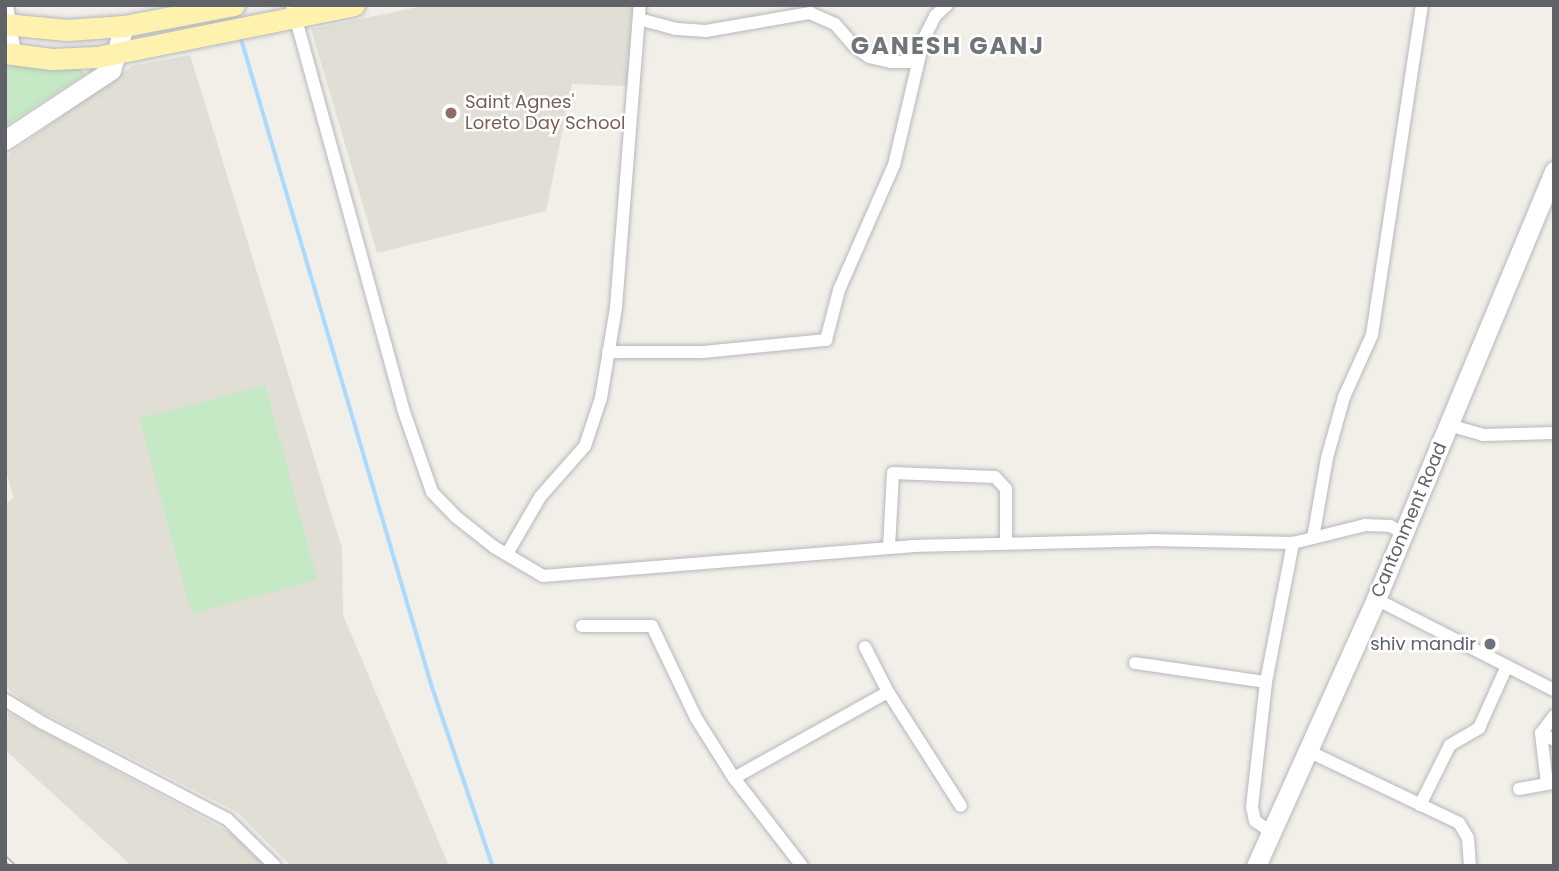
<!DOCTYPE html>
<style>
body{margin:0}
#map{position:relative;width:1559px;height:871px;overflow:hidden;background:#f1efe8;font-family:Poppins,sans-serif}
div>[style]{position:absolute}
.education>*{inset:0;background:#e1ded6}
.green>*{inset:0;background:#c5e8c5;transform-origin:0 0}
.stream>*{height:3.5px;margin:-1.75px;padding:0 1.75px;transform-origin:1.75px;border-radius:1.75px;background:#aadaff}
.roads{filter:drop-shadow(0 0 2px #b5b8bc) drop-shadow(0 0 2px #b5b8bc)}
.street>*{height:12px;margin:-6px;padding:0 6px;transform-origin:6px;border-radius:6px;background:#fff}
.secondary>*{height:19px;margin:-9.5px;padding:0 9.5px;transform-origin:9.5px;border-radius:9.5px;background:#fff}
.primary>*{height:21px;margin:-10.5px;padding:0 10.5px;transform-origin:10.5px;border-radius:10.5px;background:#fff2af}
.rail>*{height:6px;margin-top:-3px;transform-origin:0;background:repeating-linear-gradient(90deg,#fff 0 10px,#b6b7b8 0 20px);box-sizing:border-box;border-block:2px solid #b6b7b8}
.dots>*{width:19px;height:19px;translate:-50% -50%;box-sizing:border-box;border:4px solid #fff;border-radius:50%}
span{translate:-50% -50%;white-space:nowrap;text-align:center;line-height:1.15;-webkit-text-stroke:5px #fff;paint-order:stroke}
.education-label{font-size:18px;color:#785e54}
.left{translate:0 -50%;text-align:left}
.street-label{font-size:18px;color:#5f6368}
.worship-label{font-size:18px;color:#5b616d}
.right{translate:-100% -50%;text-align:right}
.district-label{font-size:24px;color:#70757a;font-weight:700;letter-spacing:2px}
.frame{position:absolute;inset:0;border:7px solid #5f6368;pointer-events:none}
</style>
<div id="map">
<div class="education">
<i style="clip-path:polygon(428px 5px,632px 5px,628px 86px,572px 84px,546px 211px,377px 253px,311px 29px)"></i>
<i style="clip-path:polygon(190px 55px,342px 548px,343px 615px,449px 866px,291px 866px,237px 812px,28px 705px,5px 686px,5px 504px,14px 498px,5px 468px,5px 157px,132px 66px)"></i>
<i style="clip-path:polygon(8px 713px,235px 835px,266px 866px,132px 866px,5px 750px)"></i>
</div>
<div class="green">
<i style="clip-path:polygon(5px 63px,78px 67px,85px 74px,5px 126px)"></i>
<i style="left:265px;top:385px;width:202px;height:130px;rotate:75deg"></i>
</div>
<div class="stream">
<i style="left:240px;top:34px;width:680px;rotate:73.59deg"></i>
<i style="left:432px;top:686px;width:190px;rotate:71.3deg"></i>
</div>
<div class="roads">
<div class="street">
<i style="left:7px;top:5px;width:50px;rotate:80.7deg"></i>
<i style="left:292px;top:5px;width:419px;rotate:74.6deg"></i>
<i style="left:403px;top:409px;width:88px;rotate:70.7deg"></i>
<i style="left:432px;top:492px;width:33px;rotate:46deg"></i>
<i style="left:455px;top:516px;width:50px;rotate:38.5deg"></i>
<i style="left:494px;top:547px;width:57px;rotate:30.6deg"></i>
<i style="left:543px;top:576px;width:370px;rotate:-4.6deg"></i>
<i style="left:912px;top:546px;width:238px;rotate:-1.4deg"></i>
<i style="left:1150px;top:540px;width:143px;rotate:1.2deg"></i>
<i style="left:1293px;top:543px;width:74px;rotate:-14deg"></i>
<i style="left:1365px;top:525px;width:25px;rotate:2deg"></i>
<i style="left:1390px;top:526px;width:15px;rotate:28deg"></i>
<i style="left:639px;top:19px;width:39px;rotate:15deg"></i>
<i style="left:677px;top:29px;width:29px;rotate:4deg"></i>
<i style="left:706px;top:31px;width:106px;rotate:-9.8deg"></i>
<i style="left:810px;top:13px;width:27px;rotate:24deg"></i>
<i style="left:835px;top:24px;width:29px;rotate:49deg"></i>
<i style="left:854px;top:46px;width:19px;rotate:36deg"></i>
<i style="left:869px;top:57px;width:23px;rotate:13deg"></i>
<i style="left:891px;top:62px;width:26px"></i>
<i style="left:608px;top:352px;width:95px"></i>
<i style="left:703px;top:352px;width:124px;rotate:-5.6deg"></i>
<i style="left:826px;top:340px;width:52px;rotate:-75.4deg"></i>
<i style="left:839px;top:290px;width:137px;rotate:-66.3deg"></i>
<i style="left:894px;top:165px;width:130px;rotate:-76.7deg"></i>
<i style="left:924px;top:38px;width:25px;rotate:-63deg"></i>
<i style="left:935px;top:16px;width:16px;rotate:-43deg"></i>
<i style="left:1449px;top:425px;width:35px;rotate:16deg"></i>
<i style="left:1483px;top:435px;width:71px;rotate:-1.6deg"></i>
<i style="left:1313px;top:538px;width:81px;rotate:-80.1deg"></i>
<i style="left:1327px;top:458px;width:63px;rotate:-74.4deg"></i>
<i style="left:1344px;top:397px;width:68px;rotate:-65.7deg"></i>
<i style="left:1372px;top:335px;width:334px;rotate:-81.4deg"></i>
<i style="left:889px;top:547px;width:74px;rotate:-86.9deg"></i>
<i style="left:893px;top:473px;width:102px;rotate:2.2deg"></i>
<i style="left:995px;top:477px;width:16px;rotate:47deg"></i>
<i style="left:1006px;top:489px;width:54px;rotate:90deg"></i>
<i style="left:507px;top:554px;width:66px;rotate:-59.9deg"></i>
<i style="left:540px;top:497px;width:68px;rotate:-48.6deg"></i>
<i style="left:585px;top:446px;width:51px;rotate:-71.6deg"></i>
<i style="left:601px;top:398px;width:92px;rotate:-80.6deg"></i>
<i style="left:616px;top:307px;width:303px;rotate:-85.5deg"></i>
<i style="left:1376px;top:599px;width:200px;rotate:27.1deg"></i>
<i style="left:582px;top:626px;width:70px"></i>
<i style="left:652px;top:626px;width:102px;rotate:64.4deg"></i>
<i style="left:696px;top:718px;width:71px;rotate:57.7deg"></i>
<i style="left:734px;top:778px;width:111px;rotate:52.3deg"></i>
<i style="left:865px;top:647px;width:51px;rotate:62.9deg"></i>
<i style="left:888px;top:692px;width:135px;rotate:57.4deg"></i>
<i style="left:1135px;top:663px;width:132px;rotate:8.3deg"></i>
<i style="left:5px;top:700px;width:44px;rotate:31.2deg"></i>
<i style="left:43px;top:723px;width:208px;rotate:27.6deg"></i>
<i style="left:227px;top:819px;width:67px;rotate:44.4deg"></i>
<i style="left:1554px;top:716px;width:21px;rotate:127deg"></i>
<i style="left:1541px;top:733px;width:15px;rotate:28deg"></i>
<i style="left:1541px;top:733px;width:51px;rotate:83.3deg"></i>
<i style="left:1308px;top:751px;width:167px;rotate:25.5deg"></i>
<i style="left:1459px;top:823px;width:17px;rotate:59deg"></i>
<i style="left:1468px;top:838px;width:28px;rotate:86deg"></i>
<i style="left:734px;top:778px;width:176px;rotate:-29.2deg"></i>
<i style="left:1519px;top:789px;width:35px;rotate:-10deg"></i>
<i style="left:1420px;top:805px;width:67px;rotate:-63.4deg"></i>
<i style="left:1450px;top:745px;width:34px;rotate:-30deg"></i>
<i style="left:1479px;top:728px;width:68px;rotate:-65.7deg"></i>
<i style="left:1271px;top:832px;width:19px;rotate:-145deg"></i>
<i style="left:1255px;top:821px;width:14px;rotate:-102deg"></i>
<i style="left:1252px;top:807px;width:126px;rotate:-83.6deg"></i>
<i style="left:1266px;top:682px;width:142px;rotate:-79deg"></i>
</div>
<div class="secondary">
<i style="left:5px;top:140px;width:127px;rotate:-33.4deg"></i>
<i style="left:111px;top:70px;width:46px;rotate:-73.5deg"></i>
<i style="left:1256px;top:866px;width:293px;rotate:-65.8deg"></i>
<i style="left:1376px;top:599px;width:464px;rotate:-67.4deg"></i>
</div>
<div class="primary">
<i style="left:5px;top:24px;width:62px;rotate:5.5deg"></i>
<i style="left:67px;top:30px;width:57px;rotate:-4deg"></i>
<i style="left:124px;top:26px;width:112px;rotate:-10.8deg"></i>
<i style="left:5px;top:53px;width:47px;rotate:7.3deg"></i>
<i style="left:52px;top:59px;width:45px;rotate:-2.5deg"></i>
<i style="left:97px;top:57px;width:262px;rotate:-11.4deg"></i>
</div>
</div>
<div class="rail">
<i style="left:5px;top:858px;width:11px;rotate:45deg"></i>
</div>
<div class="dots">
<i style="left:451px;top:113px;background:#8d6e63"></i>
<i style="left:1490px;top:644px;background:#6b7280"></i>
</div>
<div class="education-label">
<span class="left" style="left:465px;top:113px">Saint Agnes'<br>Loreto Day School</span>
</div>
<div class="street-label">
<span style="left:1409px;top:520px;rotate:-67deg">Cantonment Road</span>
</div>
<div class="worship-label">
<span class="right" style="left:1476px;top:644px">shiv mandir</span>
</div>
<div class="district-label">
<span style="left:948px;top:46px">GANESH GANJ</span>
</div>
<div class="frame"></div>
</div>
